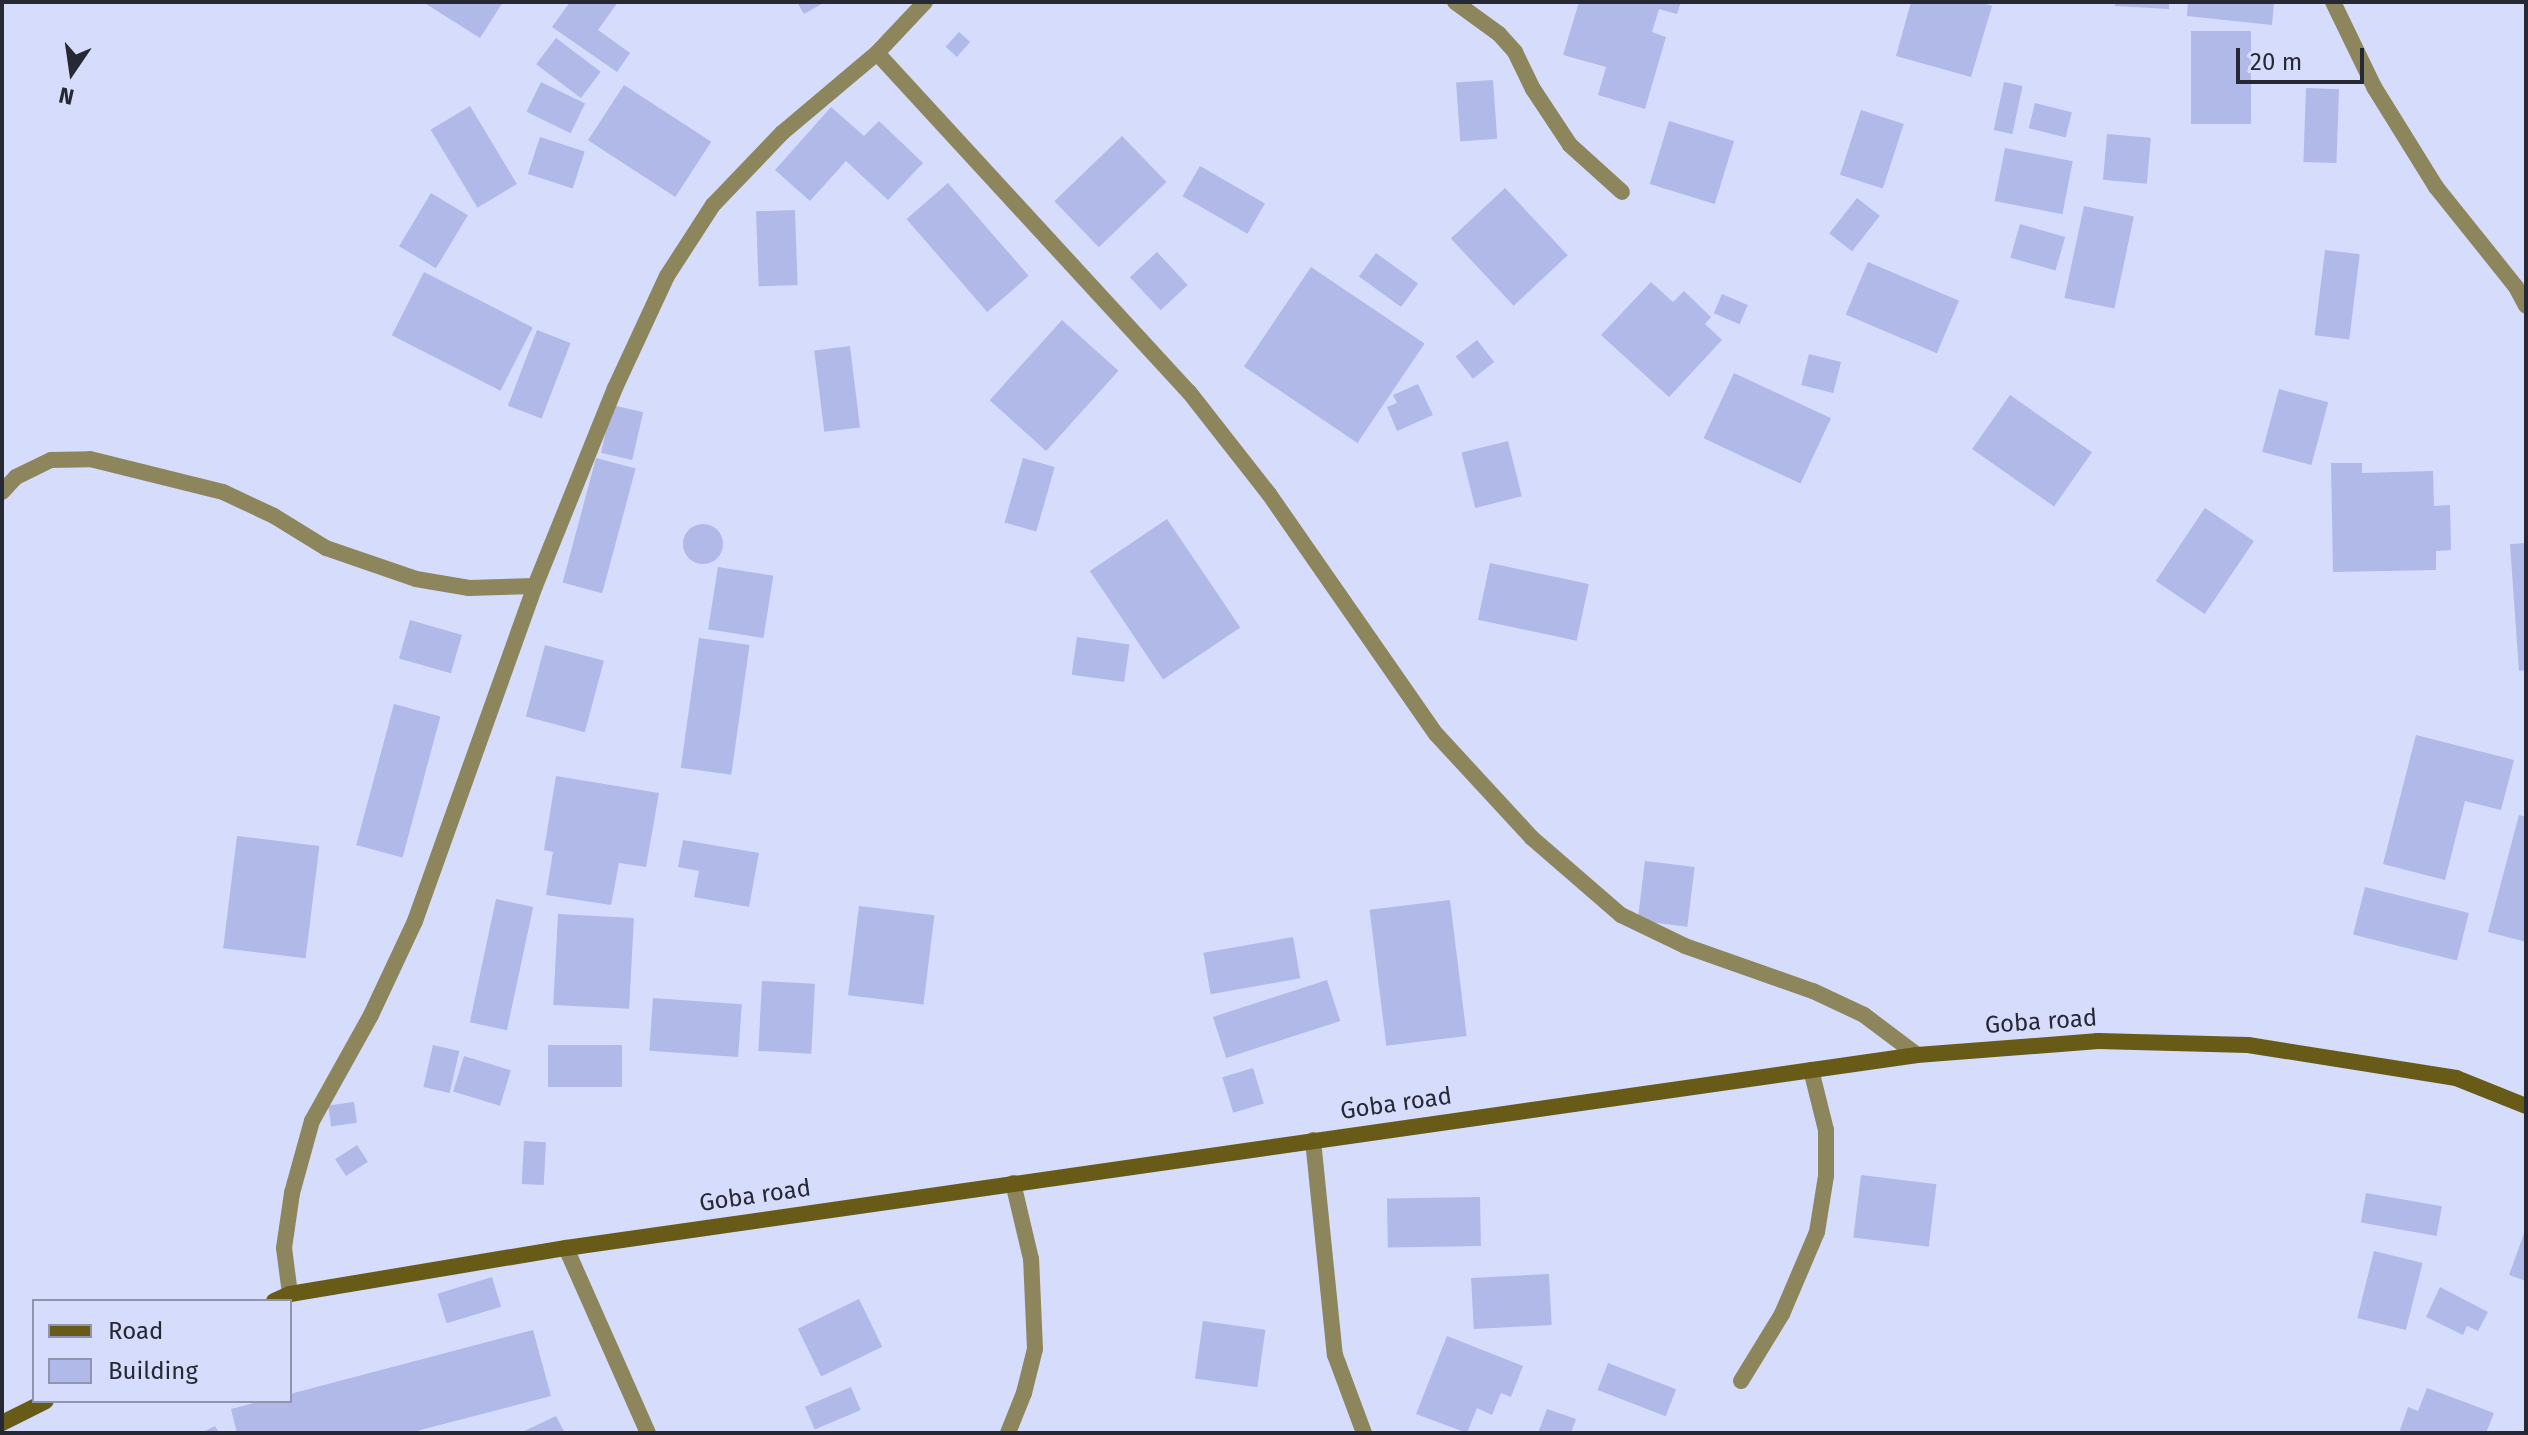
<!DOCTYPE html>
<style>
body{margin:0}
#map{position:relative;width:2528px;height:1435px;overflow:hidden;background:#d6dcfc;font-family:"Fira Sans",sans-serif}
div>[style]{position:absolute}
.building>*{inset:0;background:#b0b9e8;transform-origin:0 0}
.round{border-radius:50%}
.street>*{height:16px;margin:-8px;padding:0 8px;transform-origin:8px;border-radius:8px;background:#8d865d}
.secondary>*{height:16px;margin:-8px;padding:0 8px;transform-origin:8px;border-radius:8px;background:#675b17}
span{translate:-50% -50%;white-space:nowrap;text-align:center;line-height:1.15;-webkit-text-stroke:6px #d6dcfc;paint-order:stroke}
.street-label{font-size:24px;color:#262834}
.frame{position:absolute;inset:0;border:4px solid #262834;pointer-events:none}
.legend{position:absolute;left:32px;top:1299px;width:260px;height:104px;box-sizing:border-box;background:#d6dcfc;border:2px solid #9094ac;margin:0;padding:10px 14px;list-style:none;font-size:24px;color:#262834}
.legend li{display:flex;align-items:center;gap:16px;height:40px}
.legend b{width:40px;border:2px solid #9094ac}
.north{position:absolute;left:32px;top:32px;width:80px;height:80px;-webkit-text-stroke:6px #d6dcfc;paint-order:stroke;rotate:193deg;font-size:22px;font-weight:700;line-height:32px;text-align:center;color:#262834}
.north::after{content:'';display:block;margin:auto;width:28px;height:36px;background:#262834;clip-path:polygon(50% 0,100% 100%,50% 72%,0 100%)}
.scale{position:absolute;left:2236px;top:48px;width:128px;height:36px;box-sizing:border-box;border:4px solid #262834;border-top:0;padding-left:10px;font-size:24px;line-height:28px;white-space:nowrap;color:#262834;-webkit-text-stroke:6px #d6dcfc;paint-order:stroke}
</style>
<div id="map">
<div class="building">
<i style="clip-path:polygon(423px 2px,503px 2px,480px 38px)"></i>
<i style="clip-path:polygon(570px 2px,618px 2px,598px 30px,630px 53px,617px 72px,552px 27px)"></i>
<i style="clip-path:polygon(797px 2px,825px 2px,804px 14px)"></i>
<i style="clip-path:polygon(1579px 2px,1681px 2px,1677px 14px,1659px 9px,1652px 32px,1666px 37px,1645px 109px,1598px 95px,1606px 67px,1563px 55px)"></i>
<i style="clip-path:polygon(1911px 2px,1980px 2px,1992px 6px,1971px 77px,1896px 56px)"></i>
<i style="clip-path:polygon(2116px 2px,2169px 2px,2169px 9px,2115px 6px)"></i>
<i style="clip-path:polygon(2188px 2px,2274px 2px,2272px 25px,2187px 16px)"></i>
<i style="left:2191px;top:31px;width:60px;height:93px"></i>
<i style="left:959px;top:32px;width:15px;height:20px;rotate:42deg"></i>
<i style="left:556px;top:38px;width:56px;height:33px;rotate:37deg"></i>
<i style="left:1493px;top:80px;width:59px;height:37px;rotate:86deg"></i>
<i style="left:541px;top:82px;width:49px;height:33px;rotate:26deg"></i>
<i style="left:2004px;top:82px;width:19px;height:49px;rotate:12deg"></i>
<i style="left:624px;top:85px;width:104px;height:66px;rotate:33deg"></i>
<i style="left:2306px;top:88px;width:33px;height:74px;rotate:2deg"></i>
<i style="left:2035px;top:103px;width:38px;height:26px;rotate:14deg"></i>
<i style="left:470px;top:106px;width:91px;height:46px;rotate:59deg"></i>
<i style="clip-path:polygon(831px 107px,864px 136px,879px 121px,923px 163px,888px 200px,846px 161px,810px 201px,775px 170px)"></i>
<i style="left:1861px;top:110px;width:45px;height:68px;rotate:18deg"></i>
<i style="left:1669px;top:121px;width:68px;height:66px;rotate:17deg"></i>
<i style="left:2107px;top:134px;width:44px;height:46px;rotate:5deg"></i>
<i style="left:1122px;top:136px;width:64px;height:94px;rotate:46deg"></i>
<i style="left:540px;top:137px;width:47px;height:39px;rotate:18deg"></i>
<i style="left:2005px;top:148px;width:69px;height:54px;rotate:11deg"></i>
<i style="left:1200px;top:166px;width:75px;height:35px;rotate:30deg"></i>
<i style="left:948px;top:183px;width:123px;height:55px;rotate:49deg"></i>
<i style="left:1505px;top:188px;width:92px;height:74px;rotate:47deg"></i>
<i style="left:431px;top:193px;width:43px;height:62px;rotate:31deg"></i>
<i style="left:1857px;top:198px;width:29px;height:45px;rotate:38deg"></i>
<i style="left:2084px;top:206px;width:51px;height:94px;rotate:12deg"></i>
<i style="left:795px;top:210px;width:75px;height:39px;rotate:88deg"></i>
<i style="left:2020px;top:224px;width:47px;height:35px;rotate:16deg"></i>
<i style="left:2325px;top:250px;width:35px;height:86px;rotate:7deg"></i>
<i style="left:1157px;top:252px;width:45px;height:37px;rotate:47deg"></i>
<i style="left:1376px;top:253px;width:52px;height:29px;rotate:36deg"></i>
<i style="left:1868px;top:262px;width:99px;height:57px;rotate:23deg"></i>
<i style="left:1311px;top:267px;width:137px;height:120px;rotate:34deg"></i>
<i style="left:424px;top:272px;width:122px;height:71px;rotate:27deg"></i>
<i style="clip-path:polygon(1651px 282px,1673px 302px,1684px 291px,1711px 317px,1705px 324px,1722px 340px,1669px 397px,1601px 335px)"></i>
<i style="left:1722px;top:294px;width:28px;height:21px;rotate:23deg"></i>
<i style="left:1062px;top:320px;width:76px;height:108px;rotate:42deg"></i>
<i style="left:537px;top:330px;width:36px;height:81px;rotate:21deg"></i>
<i style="left:1477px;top:340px;width:28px;height:27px;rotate:52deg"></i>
<i style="left:850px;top:346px;width:82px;height:36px;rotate:83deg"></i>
<i style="left:1809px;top:354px;width:33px;height:32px;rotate:14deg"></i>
<i style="left:1734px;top:373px;width:107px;height:72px;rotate:25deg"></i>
<i style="clip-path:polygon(1418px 384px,1433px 415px,1397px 431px,1387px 407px,1397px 403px,1393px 395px)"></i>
<i style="left:2279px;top:389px;width:51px;height:65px;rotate:15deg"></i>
<i style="left:2010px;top:395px;width:100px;height:66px;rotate:35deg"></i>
<i style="left:612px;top:405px;width:32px;height:49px;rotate:13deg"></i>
<i style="left:1508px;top:441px;width:57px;height:48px;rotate:76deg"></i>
<i style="left:596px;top:458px;width:41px;height:129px;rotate:15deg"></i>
<i style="left:1023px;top:458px;width:33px;height:67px;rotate:16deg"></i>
<i style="clip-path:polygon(2331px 463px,2362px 463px,2362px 473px,2433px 471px,2434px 506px,2450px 505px,2451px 550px,2436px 551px,2436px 570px,2333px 572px)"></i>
<i style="left:2205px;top:508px;width:59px;height:88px;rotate:34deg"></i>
<i style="left:1167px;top:519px;width:131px;height:93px;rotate:56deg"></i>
<i class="round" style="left:683px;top:524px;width:40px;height:40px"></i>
<i style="clip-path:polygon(2526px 543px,2526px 670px,2519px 671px,2510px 544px)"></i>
<i style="left:1490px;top:563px;width:101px;height:58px;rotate:12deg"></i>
<i style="left:718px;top:567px;width:56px;height:63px;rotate:9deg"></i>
<i style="left:410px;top:620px;width:54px;height:40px;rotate:16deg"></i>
<i style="left:1077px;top:637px;width:53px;height:38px;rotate:8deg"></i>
<i style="left:699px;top:638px;width:51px;height:131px;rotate:8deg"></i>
<i style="left:545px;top:645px;width:61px;height:74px;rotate:15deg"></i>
<i style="left:394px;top:704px;width:48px;height:146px;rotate:15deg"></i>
<i style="clip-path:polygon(2416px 735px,2514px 760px,2501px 810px,2465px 801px,2445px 880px,2383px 864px)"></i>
<i style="clip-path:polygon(556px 776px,659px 793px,646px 867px,619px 863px,611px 905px,546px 895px,553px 852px,544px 850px)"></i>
<i style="clip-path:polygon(2519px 815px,2526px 817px,2526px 942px,2488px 932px)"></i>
<i style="left:237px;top:836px;width:83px;height:113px;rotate:7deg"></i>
<i style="clip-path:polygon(683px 840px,759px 853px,749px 907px,694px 897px,699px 871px,678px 867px)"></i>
<i style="left:1645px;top:861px;width:50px;height:60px;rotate:7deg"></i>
<i style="left:2365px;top:887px;width:107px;height:49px;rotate:14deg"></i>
<i style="left:496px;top:899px;width:38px;height:126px;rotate:12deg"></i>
<i style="left:1450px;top:900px;width:137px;height:81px;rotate:83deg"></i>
<i style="left:859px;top:906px;width:76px;height:90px;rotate:7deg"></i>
<i style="left:558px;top:914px;width:76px;height:91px;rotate:3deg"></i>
<i style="left:1293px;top:937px;width:42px;height:91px;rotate:80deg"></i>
<i style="left:1327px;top:980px;width:43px;height:120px;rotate:72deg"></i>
<i style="left:762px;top:981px;width:53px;height:70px;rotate:3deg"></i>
<i style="left:653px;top:998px;width:89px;height:53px;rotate:4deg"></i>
<i style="left:433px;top:1045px;width:27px;height:43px;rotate:13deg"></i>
<i style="left:548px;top:1045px;width:74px;height:42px"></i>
<i style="left:464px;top:1056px;width:49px;height:37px;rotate:17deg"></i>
<i style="left:1253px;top:1068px;width:37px;height:32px;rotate:73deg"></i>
<i style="left:354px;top:1102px;width:21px;height:26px;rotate:82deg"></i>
<i style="left:524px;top:1141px;width:22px;height:43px;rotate:3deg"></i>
<i style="left:357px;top:1145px;width:20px;height:26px;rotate:57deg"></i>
<i style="left:1861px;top:1175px;width:76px;height:63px;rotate:7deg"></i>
<i style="left:2366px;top:1193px;width:77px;height:30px;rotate:10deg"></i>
<i style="left:1480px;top:1197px;width:49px;height:93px;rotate:89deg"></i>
<i style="clip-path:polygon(2526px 1228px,2526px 1281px,2509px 1275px)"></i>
<i style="left:2374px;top:1251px;width:50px;height:69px;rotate:14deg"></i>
<i style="left:1549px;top:1274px;width:51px;height:78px;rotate:87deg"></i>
<i style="left:492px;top:1277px;width:31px;height:57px;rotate:73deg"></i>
<i style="clip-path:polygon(2440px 1287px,2488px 1312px,2478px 1331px,2467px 1326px,2463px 1335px,2426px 1317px)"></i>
<i style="left:859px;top:1299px;width:53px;height:68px;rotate:64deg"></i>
<i style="left:1203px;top:1321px;width:63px;height:58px;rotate:8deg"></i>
<i style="clip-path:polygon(533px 1330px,551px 1396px,409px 1433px,237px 1433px,231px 1409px,262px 1401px,290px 1401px,290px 1394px)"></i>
<i style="clip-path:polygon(1447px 1336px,1523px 1366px,1511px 1397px,1501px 1393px,1492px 1415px,1477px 1408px,1467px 1433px,1416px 1414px)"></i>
<i style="left:1608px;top:1363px;width:73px;height:29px;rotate:21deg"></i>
<i style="left:851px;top:1387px;width:25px;height:50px;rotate:67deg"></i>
<i style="clip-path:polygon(2427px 1388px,2494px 1413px,2486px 1433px,2399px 1433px,2408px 1407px,2418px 1411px)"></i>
<i style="clip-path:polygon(1547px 1409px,1576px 1419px,1571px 1433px,1538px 1433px)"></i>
<i style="clip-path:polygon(556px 1416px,565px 1433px,520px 1433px)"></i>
<i style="clip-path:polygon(215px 1426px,219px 1433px,201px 1433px)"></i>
</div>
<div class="street">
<i style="left:1455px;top:2px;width:54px;rotate:36deg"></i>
<i style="left:1499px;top:34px;width:24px;rotate:48deg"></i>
<i style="left:1515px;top:52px;width:41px;rotate:64.1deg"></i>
<i style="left:1533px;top:89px;width:67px;rotate:56.5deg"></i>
<i style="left:1570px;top:145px;width:70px;rotate:42.1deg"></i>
<i style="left:2333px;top:2px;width:94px;rotate:64.2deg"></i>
<i style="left:2374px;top:87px;width:118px;rotate:58.2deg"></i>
<i style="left:2436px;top:187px;width:128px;rotate:51.3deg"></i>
<i style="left:2516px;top:287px;width:21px;rotate:62deg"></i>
<i style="left:877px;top:53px;width:461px;rotate:47.4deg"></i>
<i style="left:1189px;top:392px;width:130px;rotate:51.9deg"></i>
<i style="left:1269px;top:494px;width:292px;rotate:55.2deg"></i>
<i style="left:1436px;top:734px;width:142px;rotate:47.3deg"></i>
<i style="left:1532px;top:838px;width:118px;rotate:40.9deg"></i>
<i style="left:1621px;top:915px;width:71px;rotate:25.8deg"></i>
<i style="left:1685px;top:946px;width:136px;rotate:19.4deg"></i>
<i style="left:1813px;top:991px;width:56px;rotate:25.2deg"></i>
<i style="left:1864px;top:1015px;width:66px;rotate:37deg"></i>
<i style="left:2px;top:492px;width:21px;rotate:-47deg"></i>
<i style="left:16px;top:477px;width:39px;rotate:-26deg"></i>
<i style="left:51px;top:460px;width:39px;rotate:-1deg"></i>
<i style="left:90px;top:459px;width:137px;rotate:13.9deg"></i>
<i style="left:223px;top:492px;width:56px;rotate:25.2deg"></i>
<i style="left:274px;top:516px;width:61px;rotate:31.6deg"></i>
<i style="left:326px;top:548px;width:95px;rotate:19deg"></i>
<i style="left:416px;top:579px;width:54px;rotate:9.6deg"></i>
<i style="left:469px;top:588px;width:66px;rotate:-1.7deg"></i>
<i style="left:1313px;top:1140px;width:216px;rotate:84.2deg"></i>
<i style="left:1335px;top:1355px;width:83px;rotate:69.6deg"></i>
<i style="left:566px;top:1248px;width:202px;rotate:66.1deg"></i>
<i style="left:290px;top:1294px;width:46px;rotate:-97.4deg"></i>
<i style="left:284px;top:1248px;width:56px;rotate:-81.7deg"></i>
<i style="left:292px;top:1193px;width:75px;rotate:-74.5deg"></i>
<i style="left:312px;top:1121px;width:121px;rotate:-60.9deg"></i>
<i style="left:371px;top:1015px;width:104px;rotate:-64.9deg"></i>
<i style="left:415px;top:921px;width:356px;rotate:-70.3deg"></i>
<i style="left:535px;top:586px;width:214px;rotate:-68deg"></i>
<i style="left:615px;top:388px;width:123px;rotate:-65.1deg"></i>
<i style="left:667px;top:276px;width:85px;rotate:-57.1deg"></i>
<i style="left:713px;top:205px;width:100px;rotate:-46.2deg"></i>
<i style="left:782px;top:133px;width:124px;rotate:-40.1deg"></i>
<i style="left:877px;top:53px;width:70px;rotate:-46.7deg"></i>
<i style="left:1741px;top:1381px;width:79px;rotate:-58.5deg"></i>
<i style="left:1782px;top:1314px;width:89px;rotate:-66.9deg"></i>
<i style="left:1817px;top:1232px;width:57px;rotate:-80.9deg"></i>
<i style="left:1826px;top:1176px;width:46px;rotate:-90deg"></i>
<i style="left:1826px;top:1130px;width:62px;rotate:-104deg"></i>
<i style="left:1008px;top:1433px;width:43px;rotate:-68.2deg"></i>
<i style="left:1024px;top:1393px;width:45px;rotate:-76deg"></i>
<i style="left:1035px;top:1349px;width:90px;rotate:-92.5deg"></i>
<i style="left:1031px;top:1259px;width:78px;rotate:-103.3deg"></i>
</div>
<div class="secondary">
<i style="left:274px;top:1301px;width:17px;rotate:-24deg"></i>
<i style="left:290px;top:1294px;width:280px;rotate:-9.5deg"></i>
<i style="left:566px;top:1248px;width:1365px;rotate:-8.13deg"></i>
<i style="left:1917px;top:1055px;width:182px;rotate:-4.4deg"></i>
<i style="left:2098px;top:1041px;width:150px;rotate:1.5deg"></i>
<i style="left:2248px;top:1045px;width:211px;rotate:9deg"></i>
<i style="left:2456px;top:1078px;width:75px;rotate:21.8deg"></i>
<i style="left:2px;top:1423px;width:49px;rotate:-26.6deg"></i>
</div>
<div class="street-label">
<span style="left:2041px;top:1022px;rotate:-4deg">Goba road</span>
<span style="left:1396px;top:1104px;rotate:-8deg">Goba road</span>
<span style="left:755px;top:1196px;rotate:-8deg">Goba road</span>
</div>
<div class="frame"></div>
<ul class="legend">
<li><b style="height:10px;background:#675b17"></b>Road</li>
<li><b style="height:22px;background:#b0b9e8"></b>Building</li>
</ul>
<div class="north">N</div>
<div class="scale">20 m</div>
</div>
